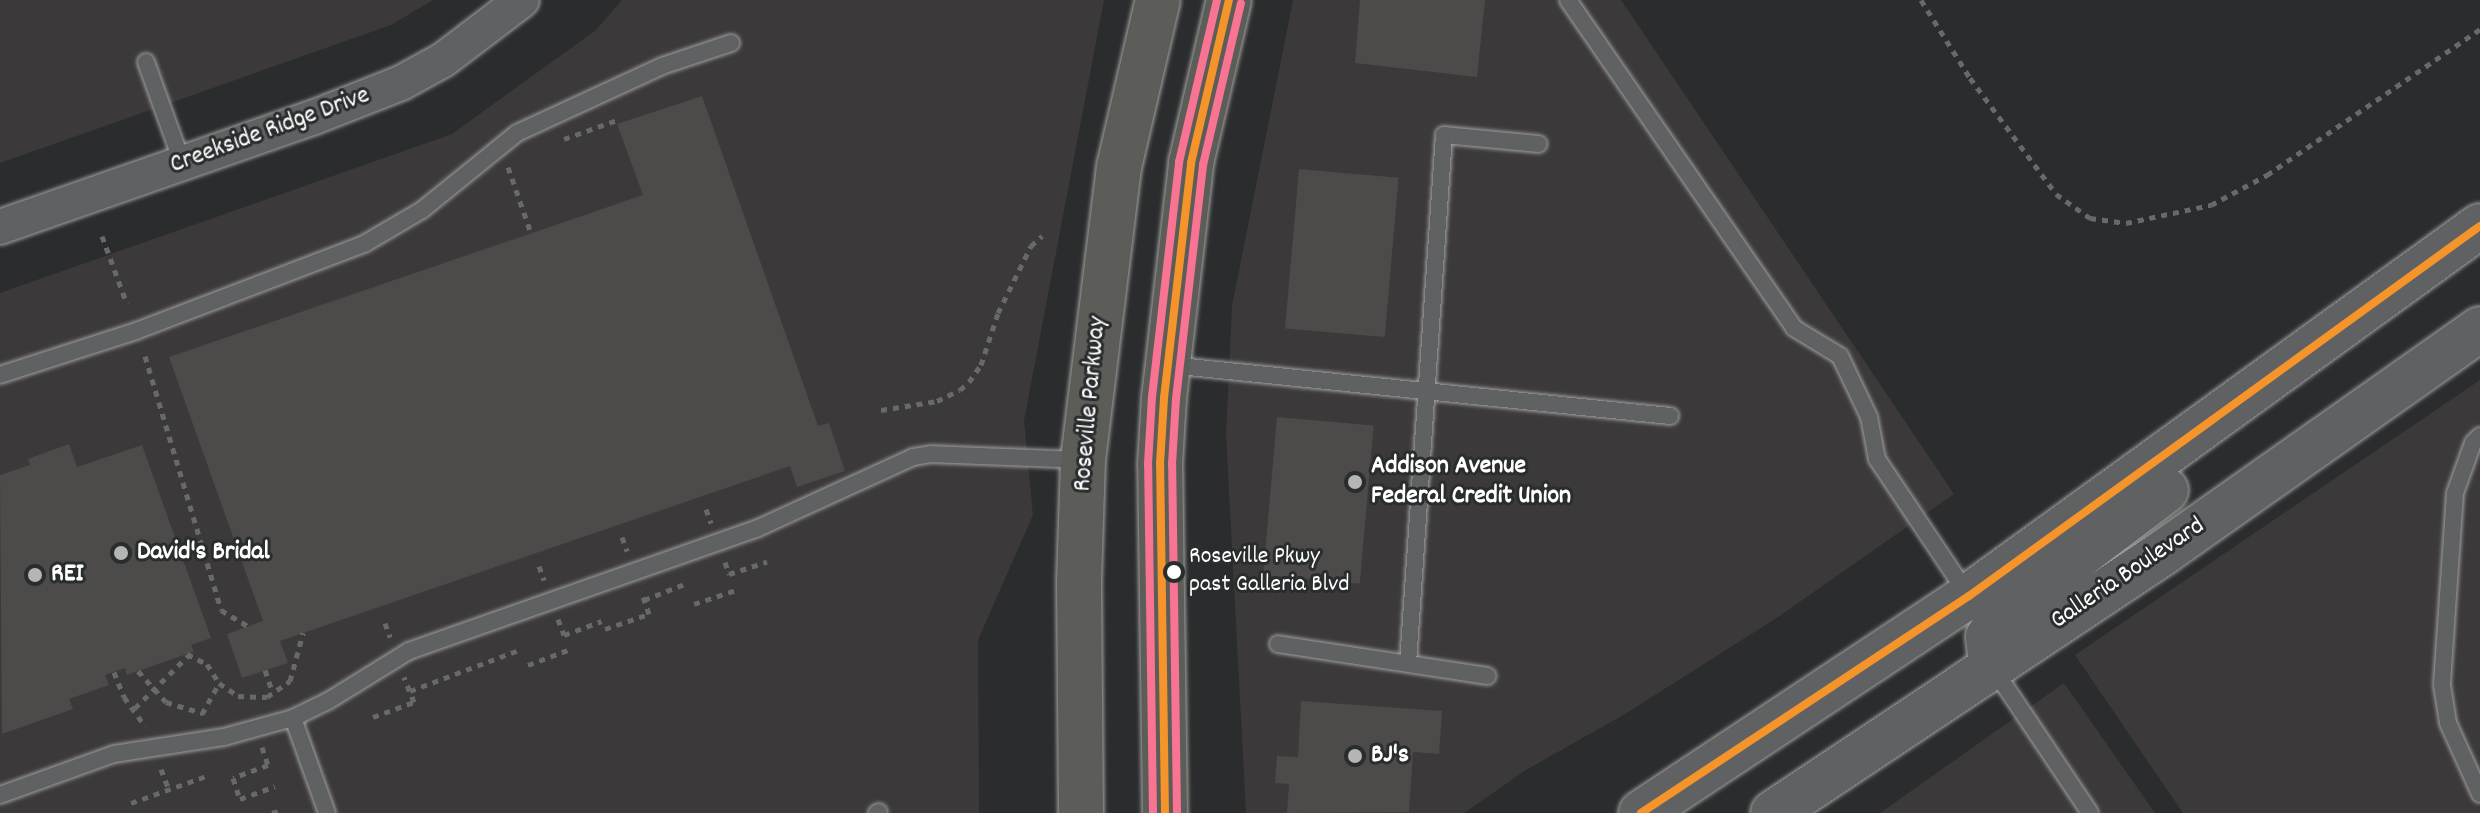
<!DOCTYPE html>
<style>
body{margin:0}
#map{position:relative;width:2480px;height:813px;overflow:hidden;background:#2b2c2d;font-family:Dekko,sans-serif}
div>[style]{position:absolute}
.built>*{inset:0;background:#3c393a}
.building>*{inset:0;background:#4d4a4a;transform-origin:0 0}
.path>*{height:5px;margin-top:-2.5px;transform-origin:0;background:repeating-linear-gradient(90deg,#686969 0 6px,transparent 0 12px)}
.roads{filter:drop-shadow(0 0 2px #a0a0a0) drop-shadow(0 0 2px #a0a0a0)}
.service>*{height:16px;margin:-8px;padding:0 8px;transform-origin:8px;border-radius:8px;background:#606162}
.minor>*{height:34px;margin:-17px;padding:0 17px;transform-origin:17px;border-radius:17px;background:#606162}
.secondary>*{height:44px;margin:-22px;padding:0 22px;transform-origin:22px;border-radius:22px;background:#606162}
.primary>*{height:44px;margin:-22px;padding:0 22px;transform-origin:22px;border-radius:22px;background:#5c5d58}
.bus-1>*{height:8px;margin:-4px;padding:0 4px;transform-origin:4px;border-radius:4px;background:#f4942a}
.bus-2>*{height:8px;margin:-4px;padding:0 4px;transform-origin:4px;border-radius:4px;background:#f97393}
.bus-3>*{height:8px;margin:-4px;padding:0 4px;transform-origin:4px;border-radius:4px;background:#f97393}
.dots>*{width:22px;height:22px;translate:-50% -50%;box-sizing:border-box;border:4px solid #2a2d2e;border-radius:50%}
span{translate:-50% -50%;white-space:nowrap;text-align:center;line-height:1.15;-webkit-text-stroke:6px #2a2d2e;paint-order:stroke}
.bus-label{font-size:24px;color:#fff}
.left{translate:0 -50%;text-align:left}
.street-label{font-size:26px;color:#fff}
.poi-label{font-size:26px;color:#fff;font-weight:700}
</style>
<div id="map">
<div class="built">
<i style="clip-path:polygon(0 0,433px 0,391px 25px,0 163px)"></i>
<i style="clip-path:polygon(622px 0,1104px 0,1024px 421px,1033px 515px,978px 640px,979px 813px,0 813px,0 293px,452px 134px,596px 30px)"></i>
<i style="clip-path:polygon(1293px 0,1621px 0,1954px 494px,1775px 619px,1625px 714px,1526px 770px,1464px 813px,1246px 813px,1226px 434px,1232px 306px)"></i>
<i style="clip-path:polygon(2480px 380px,2480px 813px,2183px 813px,2075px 655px)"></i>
<i style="clip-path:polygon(2064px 683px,2155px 813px,1880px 813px)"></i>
</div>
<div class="building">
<i style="clip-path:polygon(1360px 0,1485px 0,1477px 77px,1355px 63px)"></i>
<i style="clip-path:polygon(702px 96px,818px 426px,829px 423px,845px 471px,797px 487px,790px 466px,280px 641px,288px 663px,242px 678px,227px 634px,263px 621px,169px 357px,643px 195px,617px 124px)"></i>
<i style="left:1299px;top:169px;width:100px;height:160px;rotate:5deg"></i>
<i style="left:1277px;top:417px;width:97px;height:159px;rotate:5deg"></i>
<i style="clip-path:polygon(69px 444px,77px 467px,142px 445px,211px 638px,191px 645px,194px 652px,187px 654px,127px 675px,125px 668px,105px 675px,109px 685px,69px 699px,73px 709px,2px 734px,0 475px,30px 465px,28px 459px)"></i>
<i style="clip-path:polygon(1301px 701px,1442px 711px,1439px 754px,1413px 752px,1409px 812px,1287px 813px,1289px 784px,1275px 783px,1277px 756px,1298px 757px)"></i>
</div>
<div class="path">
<i style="left:1921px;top:0;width:92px;rotate:57.9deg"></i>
<i style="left:1970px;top:78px;width:144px;rotate:53.4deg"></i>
<i style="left:2056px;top:194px;width:42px;rotate:35.2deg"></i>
<i style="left:2090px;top:218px;width:36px;rotate:8deg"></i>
<i style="left:2126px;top:223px;width:87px;rotate:-12deg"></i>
<i style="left:2211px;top:205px;width:64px;rotate:-28.2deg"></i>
<i style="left:2267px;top:175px;width:258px;rotate:-34.4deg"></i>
<i style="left:564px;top:139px;width:59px;rotate:-19.7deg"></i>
<i style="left:508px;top:167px;width:70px;rotate:70.8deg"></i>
<i style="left:102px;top:236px;width:72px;rotate:69.8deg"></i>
<i style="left:145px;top:356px;width:265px;rotate:73.3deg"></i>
<i style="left:221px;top:610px;width:33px;rotate:31deg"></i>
<i style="left:881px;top:410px;width:57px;rotate:-9.1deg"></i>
<i style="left:937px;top:401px;width:25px;rotate:-26deg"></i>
<i style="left:960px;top:390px;width:12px;rotate:-42deg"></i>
<i style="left:969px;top:382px;width:21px;rotate:-55deg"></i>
<i style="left:981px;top:365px;width:55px;rotate:-71.9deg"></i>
<i style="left:998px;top:313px;width:75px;rotate:-63.8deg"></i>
<i style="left:1031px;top:246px;width:15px;rotate:-42deg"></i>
<i style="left:706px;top:509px;width:15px;rotate:70deg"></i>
<i style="left:622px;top:537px;width:15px;rotate:70deg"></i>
<i style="left:725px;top:562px;width:13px;rotate:72deg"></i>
<i style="left:729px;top:574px;width:40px;rotate:-18deg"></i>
<i style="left:539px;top:566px;width:15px;rotate:70deg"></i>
<i style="left:644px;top:600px;width:46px;rotate:-21.6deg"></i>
<i style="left:694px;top:604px;width:44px;rotate:-18.4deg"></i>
<i style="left:558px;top:619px;width:17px;rotate:69deg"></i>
<i style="left:564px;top:635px;width:40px;rotate:-20.2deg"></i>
<i style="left:385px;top:623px;width:15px;rotate:70deg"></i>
<i style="left:605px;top:629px;width:46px;rotate:-18.8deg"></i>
<i style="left:649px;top:614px;width:24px;rotate:-109deg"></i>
<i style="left:187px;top:654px;width:22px;rotate:27deg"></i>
<i style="left:207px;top:664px;width:22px;rotate:58deg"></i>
<i style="left:219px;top:683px;width:23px;rotate:34deg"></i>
<i style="left:238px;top:696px;width:29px;rotate:2deg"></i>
<i style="left:267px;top:697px;width:28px;rotate:-35deg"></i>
<i style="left:290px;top:681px;width:50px;rotate:-74.8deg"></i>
<i style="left:528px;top:665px;width:43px;rotate:-20.6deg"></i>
<i style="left:265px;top:670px;width:24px;rotate:71deg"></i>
<i style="left:138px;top:671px;width:42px;rotate:47.9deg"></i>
<i style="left:166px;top:702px;width:39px;rotate:17deg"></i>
<i style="left:114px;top:672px;width:27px;rotate:68deg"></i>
<i style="left:124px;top:697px;width:36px;rotate:54deg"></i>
<i style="left:410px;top:691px;width:120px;rotate:-20.6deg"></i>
<i style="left:135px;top:708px;width:74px;rotate:-44.5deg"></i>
<i style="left:202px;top:714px;width:35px;rotate:-61deg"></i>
<i style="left:373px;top:717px;width:44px;rotate:-20.1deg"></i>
<i style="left:414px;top:702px;width:27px;rotate:-112deg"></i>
<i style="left:262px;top:747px;width:19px;rotate:72deg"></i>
<i style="left:268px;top:765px;width:37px;rotate:160deg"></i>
<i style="left:233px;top:778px;width:22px;rotate:72deg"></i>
<i style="left:240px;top:799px;width:37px;rotate:-20deg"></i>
<i style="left:161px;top:769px;width:22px;rotate:69deg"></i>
<i style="left:131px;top:803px;width:83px;rotate:-19.7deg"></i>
<i style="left:272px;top:813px;width:7px;rotate:-16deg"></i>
</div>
<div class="roads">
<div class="service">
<i style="left:1568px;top:0;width:398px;rotate:55.4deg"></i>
<i style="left:1794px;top:328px;width:54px;rotate:31.3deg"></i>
<i style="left:1840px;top:356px;width:68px;rotate:64.6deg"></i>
<i style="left:1869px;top:417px;width:43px;rotate:79.2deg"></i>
<i style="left:1877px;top:459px;width:164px;rotate:56.2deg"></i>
<i style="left:146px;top:62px;width:106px;rotate:70.2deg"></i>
<i style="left:1169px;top:365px;width:504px;rotate:5.81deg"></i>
<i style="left:0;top:375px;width:143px;rotate:-17.9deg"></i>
<i style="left:136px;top:331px;width:244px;rotate:-20.9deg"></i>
<i style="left:364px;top:244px;width:67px;rotate:-30.4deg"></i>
<i style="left:422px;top:210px;width:122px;rotate:-39deg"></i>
<i style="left:517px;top:133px;width:160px;rotate:-24.8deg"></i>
<i style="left:662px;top:66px;width:73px;rotate:-18.4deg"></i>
<i style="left:2480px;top:436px;width:10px;rotate:135deg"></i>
<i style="left:2473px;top:443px;width:53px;rotate:109.8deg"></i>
<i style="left:2455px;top:493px;width:192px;rotate:93.9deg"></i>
<i style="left:2442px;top:685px;width:38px;rotate:81deg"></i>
<i style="left:2448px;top:723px;width:78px;rotate:65.7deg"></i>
<i style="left:1278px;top:644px;width:212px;rotate:8.7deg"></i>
<i style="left:1408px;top:663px;width:529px;rotate:-86.1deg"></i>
<i style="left:1444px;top:135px;width:95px;rotate:5.4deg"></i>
<i style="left:1993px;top:668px;width:174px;rotate:56.2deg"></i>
<i style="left:293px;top:718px;width:101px;rotate:70.3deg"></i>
<i style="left:0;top:795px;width:121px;rotate:-19.8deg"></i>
<i style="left:114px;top:754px;width:111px;rotate:-8.8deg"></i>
<i style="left:224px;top:737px;width:72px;rotate:-15.4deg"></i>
<i style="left:293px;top:718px;width:39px;rotate:-26deg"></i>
<i style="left:328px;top:701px;width:95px;rotate:-31.7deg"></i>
<i style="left:409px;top:651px;width:368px;rotate:-19.4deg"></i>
<i style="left:756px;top:529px;width:173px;rotate:-24.6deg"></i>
<i style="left:913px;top:457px;width:18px;rotate:-9deg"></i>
<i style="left:931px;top:454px;width:149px;rotate:2.3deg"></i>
<i style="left:877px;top:813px;width:2px;rotate:-27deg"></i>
</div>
<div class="minor">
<i style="left:0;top:227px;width:330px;rotate:-19.3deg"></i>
<i style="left:312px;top:118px;width:96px;rotate:-21.5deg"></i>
<i style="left:401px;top:83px;width:48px;rotate:-28.7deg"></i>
<i style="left:443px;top:60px;width:99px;rotate:-37.2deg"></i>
</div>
<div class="secondary">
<i style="left:1991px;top:665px;width:28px;rotate:-96deg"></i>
<i style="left:1988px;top:637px;width:26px;rotate:-59deg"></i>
<i style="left:2001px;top:615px;width:207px;rotate:-37.1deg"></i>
<i style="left:1641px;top:813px;width:393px;rotate:-33.5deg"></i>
<i style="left:1969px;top:596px;width:631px;rotate:-35.91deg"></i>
<i style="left:1773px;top:813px;width:470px;rotate:-33.7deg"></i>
<i style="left:2164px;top:552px;width:387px;rotate:-35.2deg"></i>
</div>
<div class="primary">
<i style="left:1081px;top:813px;width:232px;rotate:-90.5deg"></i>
<i style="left:1079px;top:581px;width:121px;rotate:-88.1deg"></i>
<i style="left:1083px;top:460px;width:295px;rotate:-83deg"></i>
<i style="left:1119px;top:167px;width:171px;rotate:-76.9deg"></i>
<i style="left:1165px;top:813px;width:349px;rotate:-90.8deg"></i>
<i style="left:1160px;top:464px;width:66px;rotate:-86.5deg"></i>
<i style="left:1164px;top:398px;width:237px;rotate:-83.4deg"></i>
<i style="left:1191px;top:163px;width:167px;rotate:-76.9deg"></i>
</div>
</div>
<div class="bus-1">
<i style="left:1165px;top:813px;width:349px;rotate:-90.8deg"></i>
<i style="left:1160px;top:464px;width:66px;rotate:-86.5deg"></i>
<i style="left:1164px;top:398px;width:237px;rotate:-83.4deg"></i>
<i style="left:1191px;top:163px;width:167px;rotate:-76.9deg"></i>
<i style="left:1641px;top:813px;width:393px;rotate:-33.5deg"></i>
<i style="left:1969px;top:596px;width:631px;rotate:-35.91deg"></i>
</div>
<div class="bus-2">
<i style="left:1177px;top:813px;width:349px;rotate:-90.8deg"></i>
<i style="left:1172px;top:464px;width:65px;rotate:-86.5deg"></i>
<i style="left:1176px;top:399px;width:236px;rotate:-83.4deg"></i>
<i style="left:1203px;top:165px;width:166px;rotate:-76.8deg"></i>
</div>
<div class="bus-3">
<i style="left:1153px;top:813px;width:349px;rotate:-90.8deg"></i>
<i style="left:1148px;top:464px;width:67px;rotate:-86.6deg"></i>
<i style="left:1152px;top:397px;width:237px;rotate:-83.4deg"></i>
<i style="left:1179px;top:162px;width:166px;rotate:-76.8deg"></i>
</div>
<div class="dots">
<i style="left:1355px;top:482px;background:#b5b5b6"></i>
<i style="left:121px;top:553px;background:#b5b5b6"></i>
<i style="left:1174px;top:572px;background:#fff"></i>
<i style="left:35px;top:575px;background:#b5b5b6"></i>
<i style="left:1355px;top:756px;background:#b5b5b6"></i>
</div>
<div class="bus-label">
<span class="left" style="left:1189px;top:572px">Roseville Pkwy<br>past Galleria Blvd</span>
</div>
<div class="street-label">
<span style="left:270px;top:131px;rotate:-20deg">Creekside Ridge Drive</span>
<span style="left:1091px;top:404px;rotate:-85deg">Roseville Parkway</span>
<span style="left:2128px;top:574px;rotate:-34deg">Galleria Boulevard</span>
</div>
<div class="poi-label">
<span class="left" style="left:1371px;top:482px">Addison Avenue<br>Federal Credit Union</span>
<span class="left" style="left:137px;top:553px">David's Bridal</span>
<span class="left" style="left:51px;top:575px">REI</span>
<span class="left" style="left:1371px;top:756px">BJ's</span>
</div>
</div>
